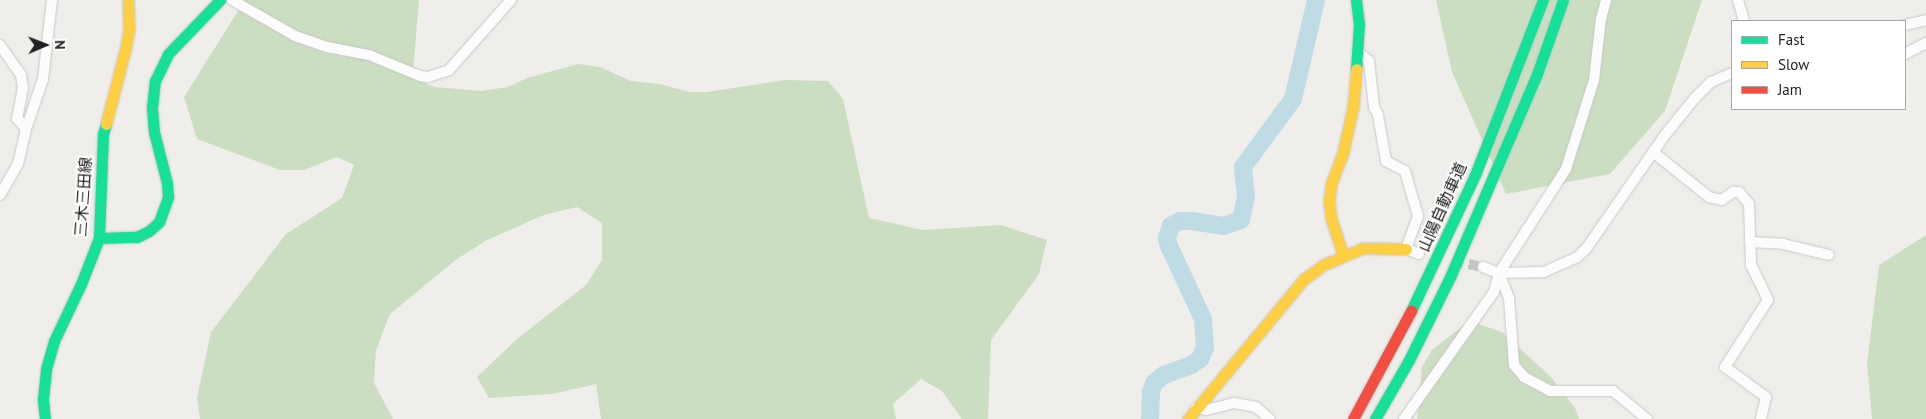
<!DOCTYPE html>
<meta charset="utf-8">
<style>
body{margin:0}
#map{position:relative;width:1926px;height:419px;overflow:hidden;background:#f0eeeb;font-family:"PT Sans","Noto Sans JP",sans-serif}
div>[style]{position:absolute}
.forest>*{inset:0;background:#cbdec1}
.river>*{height:18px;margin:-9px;padding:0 9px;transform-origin:9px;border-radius:9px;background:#bfdbe3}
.street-tunnel>*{height:10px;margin-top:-5px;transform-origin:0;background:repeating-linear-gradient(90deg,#c7c5c3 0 10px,transparent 0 15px)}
.roads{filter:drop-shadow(0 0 1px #c9c8c7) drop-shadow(0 0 1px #c9c8c7)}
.street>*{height:10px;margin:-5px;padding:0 5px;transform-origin:5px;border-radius:5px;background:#fdfcfc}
.fast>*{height:11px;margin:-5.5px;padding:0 5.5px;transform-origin:5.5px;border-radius:5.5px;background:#16e098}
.slow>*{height:11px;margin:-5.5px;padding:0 5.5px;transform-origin:5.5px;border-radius:5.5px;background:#ffcf43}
.jam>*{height:11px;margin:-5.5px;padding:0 5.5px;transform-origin:5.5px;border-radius:5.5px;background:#f24e42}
span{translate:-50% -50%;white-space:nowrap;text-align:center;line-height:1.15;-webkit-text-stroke:4px #fff;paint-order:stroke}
.street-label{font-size:16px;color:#222}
.legend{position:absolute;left:1731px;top:20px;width:175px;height:90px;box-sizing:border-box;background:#fff;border:1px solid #a7a7a7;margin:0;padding:6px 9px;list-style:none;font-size:15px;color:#222}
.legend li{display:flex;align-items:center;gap:10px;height:25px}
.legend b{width:25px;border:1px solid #a7a7a7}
.north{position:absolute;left:20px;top:20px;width:50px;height:50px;-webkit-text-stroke:4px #fff;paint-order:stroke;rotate:89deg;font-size:14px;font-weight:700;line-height:20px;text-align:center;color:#222}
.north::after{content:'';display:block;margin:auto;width:18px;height:22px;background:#222;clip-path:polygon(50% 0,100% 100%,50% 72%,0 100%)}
</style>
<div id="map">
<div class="forest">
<i style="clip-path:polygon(245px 0,419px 0,413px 71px,419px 81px,435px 87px,481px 91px,508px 87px,527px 78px,578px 64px,600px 67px,631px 81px,659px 84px,690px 92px,707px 92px,785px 80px,828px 81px,843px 99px,869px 218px,923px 230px,1001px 225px,1047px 240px,1039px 274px,991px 340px,988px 419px,962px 419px,942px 391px,921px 379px,893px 404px,896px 419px,601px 419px,596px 384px,552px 394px,489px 398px,477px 377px,517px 339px,586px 285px,602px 260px,602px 223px,577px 207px,544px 215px,487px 240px,457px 259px,390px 314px,376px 350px,374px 383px,393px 419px,200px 419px,197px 398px,211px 332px,286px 234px,342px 198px,354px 165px,337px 157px,304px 170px,280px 170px,197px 139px,184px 97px)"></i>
<i style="clip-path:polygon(1436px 0,1702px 0,1665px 111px,1610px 174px,1506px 194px,1452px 72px)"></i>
<i style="clip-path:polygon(1926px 235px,1926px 419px,1872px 419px,1867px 364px,1879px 265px)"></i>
<i style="clip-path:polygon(1469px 321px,1502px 332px,1550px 376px,1575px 408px,1579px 419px,1417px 419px,1422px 367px,1432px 350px)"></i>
</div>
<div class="river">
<i style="left:1150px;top:419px;width:27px;rotate:-88deg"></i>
<i style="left:1151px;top:392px;width:9px;rotate:-72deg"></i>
<i style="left:1154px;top:383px;width:13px;rotate:-39deg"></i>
<i style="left:1164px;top:375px;width:29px;rotate:-20deg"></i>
<i style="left:1191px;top:365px;width:11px;rotate:-34deg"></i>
<i style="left:1200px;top:359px;width:12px;rotate:-66deg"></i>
<i style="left:1205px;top:348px;width:29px;rotate:-94deg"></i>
<i style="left:1203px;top:319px;width:81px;rotate:-115deg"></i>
<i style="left:1169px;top:246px;width:8px;rotate:-104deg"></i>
<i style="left:1167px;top:238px;width:13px;rotate:-72deg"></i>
<i style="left:1171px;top:226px;width:10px;rotate:-29deg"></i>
<i style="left:1180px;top:221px;width:12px"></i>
<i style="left:1192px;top:221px;width:31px;rotate:9deg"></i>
<i style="left:1223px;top:226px;width:19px;rotate:-18deg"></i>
<i style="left:1241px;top:220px;width:24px;rotate:-78deg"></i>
<i style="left:1246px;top:197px;width:30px;rotate:-96deg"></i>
<i style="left:1243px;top:167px;width:84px;rotate:-53.7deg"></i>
<i style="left:1293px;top:99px;width:102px;rotate:-76.9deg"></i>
</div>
<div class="street-tunnel">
<i style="left:1454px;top:261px;width:30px;rotate:12deg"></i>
</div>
<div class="roads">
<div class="street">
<i style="left:232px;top:0;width:73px;rotate:29.7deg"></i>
<i style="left:295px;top:36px;width:34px;rotate:19deg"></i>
<i style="left:327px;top:47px;width:43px;rotate:10.8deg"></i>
<i style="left:369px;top:55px;width:55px;rotate:22.4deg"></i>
<i style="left:420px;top:76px;width:8px;rotate:7deg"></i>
<i style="left:428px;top:77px;width:22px;rotate:-18deg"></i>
<i style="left:449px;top:70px;width:94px;rotate:-48.5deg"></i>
<i style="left:1738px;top:0;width:22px;rotate:74deg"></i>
<i style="left:1905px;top:25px;width:22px;rotate:-13deg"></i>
<i style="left:0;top:45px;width:37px;rotate:55deg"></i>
<i style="left:21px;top:75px;width:13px;rotate:81deg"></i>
<i style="left:23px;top:88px;width:31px;rotate:101deg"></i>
<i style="left:17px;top:118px;width:14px;rotate:51deg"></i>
<i style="left:1358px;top:52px;width:14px;rotate:39deg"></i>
<i style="left:1369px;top:61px;width:46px;rotate:83.8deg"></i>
<i style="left:1374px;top:107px;width:9px;rotate:63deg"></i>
<i style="left:1378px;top:115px;width:47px;rotate:80.1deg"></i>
<i style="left:1386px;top:161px;width:21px;rotate:28deg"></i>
<i style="left:1405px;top:171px;width:47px;rotate:73.9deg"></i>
<i style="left:1418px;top:216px;width:35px;rotate:110deg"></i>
<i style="left:1406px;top:249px;width:14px;rotate:21deg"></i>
<i style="left:1905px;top:54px;width:24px;rotate:-28deg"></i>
<i style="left:1653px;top:152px;width:72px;rotate:38.8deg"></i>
<i style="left:1709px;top:197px;width:13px;rotate:13deg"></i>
<i style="left:1722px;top:200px;width:14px;rotate:-36deg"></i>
<i style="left:1733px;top:192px;width:6px"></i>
<i style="left:1739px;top:192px;width:16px;rotate:50deg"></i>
<i style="left:1749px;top:204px;width:61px;rotate:88.1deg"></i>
<i style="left:1751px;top:265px;width:39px;rotate:64deg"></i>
<i style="left:1768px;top:300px;width:80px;rotate:122.7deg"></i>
<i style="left:1725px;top:367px;width:51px;rotate:36.2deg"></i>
<i style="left:1766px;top:397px;width:23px;rotate:103deg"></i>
<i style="left:0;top:195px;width:36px;rotate:-60deg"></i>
<i style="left:18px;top:164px;width:36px;rotate:-77deg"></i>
<i style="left:26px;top:129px;width:53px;rotate:-71.2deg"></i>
<i style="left:43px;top:79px;width:80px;rotate:-83.5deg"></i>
<i style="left:1750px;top:242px;width:33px;rotate:3deg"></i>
<i style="left:1783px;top:244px;width:47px;rotate:13.4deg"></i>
<i style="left:1483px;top:267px;width:17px;rotate:21deg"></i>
<i style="left:1499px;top:273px;width:45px;rotate:-1.3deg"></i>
<i style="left:1544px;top:272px;width:35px;rotate:-24deg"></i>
<i style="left:1576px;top:258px;width:13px;rotate:-42deg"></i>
<i style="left:1586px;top:249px;width:139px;rotate:-55.3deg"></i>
<i style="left:1665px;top:135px;width:48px;rotate:-51deg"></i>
<i style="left:1695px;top:98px;width:23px;rotate:-45deg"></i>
<i style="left:1711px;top:82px;width:23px;rotate:-23deg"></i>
<i style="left:1499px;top:273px;width:27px;rotate:68deg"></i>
<i style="left:1509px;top:298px;width:67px;rotate:85.7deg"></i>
<i style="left:1514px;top:365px;width:16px;rotate:50deg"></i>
<i style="left:1524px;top:377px;width:30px;rotate:28deg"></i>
<i style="left:1550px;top:391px;width:63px"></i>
<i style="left:1613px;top:391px;width:44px;rotate:39.5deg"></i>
<i style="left:1196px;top:408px;width:10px;rotate:11deg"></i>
<i style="left:1206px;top:410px;width:29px;rotate:-14deg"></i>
<i style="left:1234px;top:403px;width:22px;rotate:10deg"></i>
<i style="left:1256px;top:407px;width:18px;rotate:41deg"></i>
<i style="left:1404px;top:419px;width:156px;rotate:-54.7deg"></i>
<i style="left:1494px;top:292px;width:20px;rotate:-75deg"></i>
<i style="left:1499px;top:273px;width:124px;rotate:-57.2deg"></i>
<i style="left:1566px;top:169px;width:93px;rotate:-72.5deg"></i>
<i style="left:1594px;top:80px;width:61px;rotate:-83.5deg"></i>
<i style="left:1601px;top:19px;width:20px;rotate:-75deg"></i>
</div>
<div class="fast">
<i style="left:1356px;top:0;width:24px;rotate:83deg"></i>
<i style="left:1359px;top:24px;width:45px;rotate:93.8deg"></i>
<i style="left:99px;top:238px;width:38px;rotate:-2deg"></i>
<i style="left:137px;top:237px;width:13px;rotate:-27deg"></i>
<i style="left:149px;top:231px;width:13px;rotate:-42deg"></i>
<i style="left:159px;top:222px;width:27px;rotate:-70deg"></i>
<i style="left:168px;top:197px;width:14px;rotate:-94deg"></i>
<i style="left:167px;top:183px;width:53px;rotate:-104.3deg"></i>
<i style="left:154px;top:132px;width:24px;rotate:-95deg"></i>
<i style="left:152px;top:108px;width:27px;rotate:-84deg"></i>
<i style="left:155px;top:81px;width:30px;rotate:-64deg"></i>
<i style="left:168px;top:54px;width:75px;rotate:-46.1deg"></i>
<i style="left:1411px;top:311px;width:150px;rotate:-64.8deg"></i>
<i style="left:1475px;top:175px;width:188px;rotate:-68.8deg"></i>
<i style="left:45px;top:419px;width:20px;rotate:-96deg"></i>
<i style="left:43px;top:399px;width:30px;rotate:-84deg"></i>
<i style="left:46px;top:369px;width:29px;rotate:-74deg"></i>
<i style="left:54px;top:341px;width:63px;rotate:-64.7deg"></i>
<i style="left:81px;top:284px;width:49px;rotate:-68.6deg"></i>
<i style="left:99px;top:238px;width:104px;rotate:-87.8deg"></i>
<i style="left:103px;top:134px;width:10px;rotate:-73deg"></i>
<i style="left:1375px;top:419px;width:68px;rotate:-60deg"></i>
<i style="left:1409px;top:360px;width:93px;rotate:-63.7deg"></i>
<i style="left:1450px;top:277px;width:221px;rotate:-66.8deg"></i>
<i style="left:1537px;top:74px;width:78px;rotate:-70.6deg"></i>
</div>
<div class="slow">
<i style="left:106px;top:124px;width:81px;rotate:-75.6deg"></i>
<i style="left:126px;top:46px;width:17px;rotate:-80deg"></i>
<i style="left:129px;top:29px;width:29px;rotate:-92deg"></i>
<i style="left:1343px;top:255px;width:39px;rotate:-108deg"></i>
<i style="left:1331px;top:218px;width:17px;rotate:-97deg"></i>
<i style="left:1329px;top:201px;width:17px;rotate:-83deg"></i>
<i style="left:1331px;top:184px;width:34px;rotate:-69deg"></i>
<i style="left:1343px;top:152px;width:46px;rotate:-77.5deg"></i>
<i style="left:1353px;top:107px;width:38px;rotate:-85deg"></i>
<i style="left:1188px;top:419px;width:182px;rotate:-50.4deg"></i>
<i style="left:1304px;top:279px;width:24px;rotate:-36deg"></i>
<i style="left:1323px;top:265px;width:43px;rotate:-23deg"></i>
<i style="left:1363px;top:248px;width:43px;rotate:1.3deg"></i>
</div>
<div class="jam">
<i style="left:1353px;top:419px;width:123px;rotate:-61.8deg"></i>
</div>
</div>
<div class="street-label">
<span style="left:83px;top:197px;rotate:-86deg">三木三田線</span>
<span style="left:1442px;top:207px;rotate:-66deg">山陽自動車道</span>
</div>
<ul class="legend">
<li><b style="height:6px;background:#16e098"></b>Fast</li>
<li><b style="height:6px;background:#ffcf43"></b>Slow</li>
<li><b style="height:6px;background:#f24e42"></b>Jam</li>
</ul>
<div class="north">N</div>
</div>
